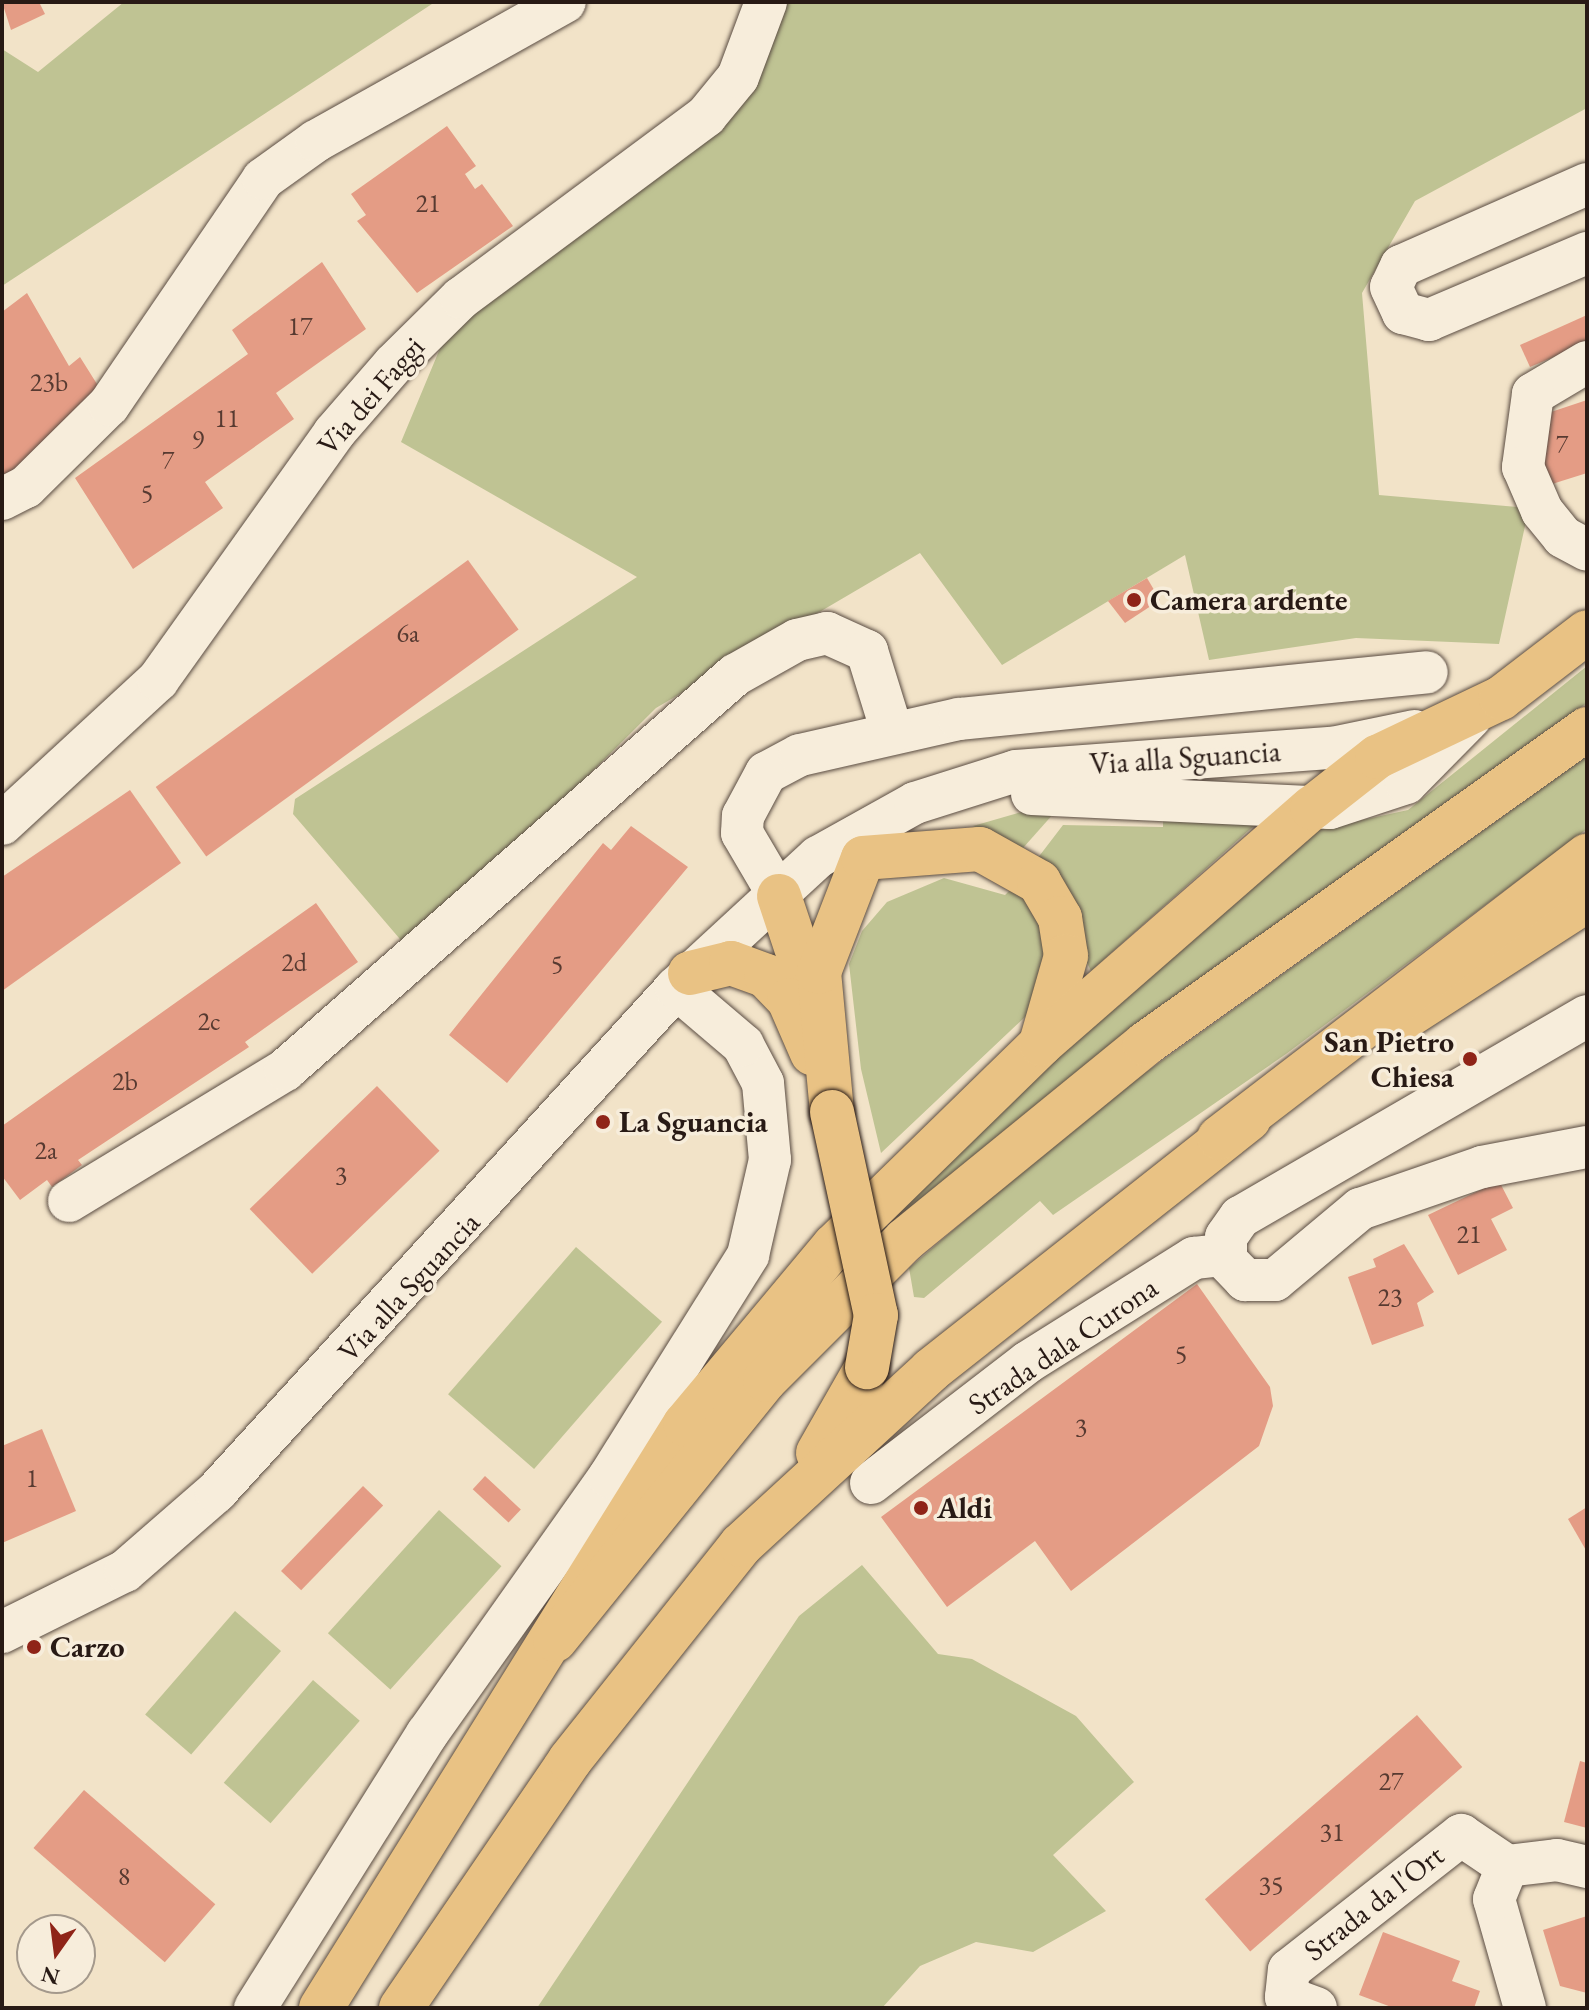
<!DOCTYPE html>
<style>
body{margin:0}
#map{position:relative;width:1589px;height:2010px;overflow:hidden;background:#f2e3c8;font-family:"EB Garamond",serif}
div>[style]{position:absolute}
.green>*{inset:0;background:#bfc393;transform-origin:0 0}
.building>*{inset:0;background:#e49c85;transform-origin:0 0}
.roads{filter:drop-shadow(0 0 2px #5a4c42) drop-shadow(0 0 2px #5a4c42)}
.minor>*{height:42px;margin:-21px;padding:0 21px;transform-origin:21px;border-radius:21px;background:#f7eddb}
.major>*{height:44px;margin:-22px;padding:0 22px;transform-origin:22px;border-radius:22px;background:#e9c284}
.highway>*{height:44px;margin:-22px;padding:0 22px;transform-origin:22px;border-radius:22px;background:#e9c284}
.bridges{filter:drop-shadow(0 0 2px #281a15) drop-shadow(0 0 2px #281a15)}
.major-bridge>*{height:44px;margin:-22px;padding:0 22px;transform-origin:22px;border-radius:22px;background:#e9c284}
.dots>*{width:22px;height:22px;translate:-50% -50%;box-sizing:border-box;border:4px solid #f7eddb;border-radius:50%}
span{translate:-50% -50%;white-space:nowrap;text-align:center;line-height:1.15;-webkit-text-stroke:7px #f7eddb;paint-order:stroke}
.number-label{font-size:26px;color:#573a31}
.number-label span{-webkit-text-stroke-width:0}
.street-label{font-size:30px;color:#281a15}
.poi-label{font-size:30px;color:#281a15;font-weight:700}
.left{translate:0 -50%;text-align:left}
.right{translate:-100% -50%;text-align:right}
.frame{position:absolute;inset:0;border:4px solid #281a15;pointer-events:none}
.north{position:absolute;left:16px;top:1914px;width:80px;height:80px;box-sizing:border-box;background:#f7eddb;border:2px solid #a4998c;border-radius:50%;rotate:194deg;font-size:22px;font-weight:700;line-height:32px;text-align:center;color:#281a15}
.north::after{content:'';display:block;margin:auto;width:28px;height:36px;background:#8f2418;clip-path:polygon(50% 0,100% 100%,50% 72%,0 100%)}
</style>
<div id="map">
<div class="green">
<i style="clip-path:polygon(124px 2px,435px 2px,2px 286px,2px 49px,38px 72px)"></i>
<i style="clip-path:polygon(766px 2px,1587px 2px,1587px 108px,1415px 201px,1362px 293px,1379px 495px,1529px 508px,1499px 644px,1356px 638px,1209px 660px,1185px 555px,1002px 665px,920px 553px,656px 708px,411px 952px,293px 814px,295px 799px,637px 577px,401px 442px,461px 298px,652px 161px)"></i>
<i style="clip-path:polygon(1587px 666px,1587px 703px,1144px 1019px,897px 1220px,893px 1202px,1316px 830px,1408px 810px)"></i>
<i style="clip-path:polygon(1587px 756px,1587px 829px,1286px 1054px,1053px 1215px,1040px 1201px,924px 1298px,914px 1297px,909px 1268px,1096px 1108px)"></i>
<i style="clip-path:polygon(1025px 811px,1055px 812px,1023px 848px,973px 826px)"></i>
<i style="clip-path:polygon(1163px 816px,1257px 823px,1091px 971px,1037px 859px,1063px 825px,1163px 827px)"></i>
<i style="clip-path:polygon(944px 878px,1005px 895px,1016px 884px,1029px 897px,1050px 949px,1026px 1016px,881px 1153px,861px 1069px,849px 964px,862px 931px,887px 902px)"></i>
<i style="left:576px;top:1247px;width:114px;height:195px;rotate:41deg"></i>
<i style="left:439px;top:1510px;width:84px;height:166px;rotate:42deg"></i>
<i style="clip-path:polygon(862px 1565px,938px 1654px,972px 1659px,1076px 1716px,1134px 1782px,1053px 1855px,1106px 1911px,1033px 1952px,976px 1942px,920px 1966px,882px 2008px,537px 2008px,799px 1616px)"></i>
<i style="left:235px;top:1611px;width:61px;height:137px;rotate:41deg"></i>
<i style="left:313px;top:1680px;width:62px;height:136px;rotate:41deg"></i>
</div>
<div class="building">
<i style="clip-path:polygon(2px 2px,39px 2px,45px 14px,11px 30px)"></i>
<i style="clip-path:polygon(447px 126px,476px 166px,465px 174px,475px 189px,482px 184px,513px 226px,417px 293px,357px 221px,366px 215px,351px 194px)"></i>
<i style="clip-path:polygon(322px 262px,366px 329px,276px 393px,294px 419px,205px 482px,223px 508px,133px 569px,75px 478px,248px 354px,232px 330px)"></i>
<i style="clip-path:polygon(27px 293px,69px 366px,80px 357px,107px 400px,14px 490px,2px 470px,2px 312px)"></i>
<i style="clip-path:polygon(1587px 315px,1587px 343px,1530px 367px,1520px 345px)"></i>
<i style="clip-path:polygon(1587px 400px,1587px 473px,1533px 490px,1539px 416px)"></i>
<i style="left:468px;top:560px;width:86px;height:386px;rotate:54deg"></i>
<i style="clip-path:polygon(1147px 578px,1160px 600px,1125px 623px,1108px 601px)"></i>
<i style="clip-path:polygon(130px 790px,181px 863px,2px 991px,2px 877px)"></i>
<i style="clip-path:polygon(631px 826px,688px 867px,507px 1083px,449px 1035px,603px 843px,611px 850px)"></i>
<i style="clip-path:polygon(316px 903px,358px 962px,245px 1042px,249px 1047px,78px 1160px,82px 1165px,52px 1187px,47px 1180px,20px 1200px,2px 1176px,2px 1126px)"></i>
<i style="left:377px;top:1086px;width:90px;height:177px;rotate:46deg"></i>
<i style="clip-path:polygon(1499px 1181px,1513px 1208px,1491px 1219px,1507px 1250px,1458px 1275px,1428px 1215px)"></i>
<i style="clip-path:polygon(1404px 1244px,1434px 1292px,1417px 1303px,1424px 1326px,1372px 1345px,1348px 1277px,1376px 1267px,1373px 1259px)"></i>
<i style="clip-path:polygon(1197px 1284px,1270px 1387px,1273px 1406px,1259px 1446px,1071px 1591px,1035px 1541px,947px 1607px,881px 1517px)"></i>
<i style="clip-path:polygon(42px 1429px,76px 1511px,2px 1543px,2px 1446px)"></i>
<i style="left:485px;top:1476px;width:49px;height:18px;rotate:43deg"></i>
<i style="left:363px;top:1486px;width:28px;height:118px;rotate:44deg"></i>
<i style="clip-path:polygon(1587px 1507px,1587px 1552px,1568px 1519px)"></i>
<i style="left:1417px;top:1715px;width:69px;height:281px;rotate:49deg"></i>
<i style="clip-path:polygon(1580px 1761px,1587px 1763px,1587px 1828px,1564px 1822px)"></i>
<i style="left:84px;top:1790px;width:174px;height:77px;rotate:41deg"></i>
<i style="clip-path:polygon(1587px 1916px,1587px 1993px,1560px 1986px,1543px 1930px)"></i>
<i style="clip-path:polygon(1383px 1932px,1460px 1961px,1452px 1981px,1480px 1991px,1474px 2008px,1394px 2008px,1359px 1995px)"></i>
</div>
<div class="roads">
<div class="minor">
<i style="left:1587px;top:184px;width:203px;rotate:156.2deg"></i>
<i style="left:1401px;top:266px;width:23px;rotate:115deg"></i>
<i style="left:1391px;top:287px;width:29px;rotate:65deg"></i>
<i style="left:1403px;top:313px;width:27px;rotate:15deg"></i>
<i style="left:1429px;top:320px;width:172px;rotate:-23deg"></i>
<i style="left:1587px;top:362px;width:63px;rotate:149.3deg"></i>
<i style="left:1533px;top:394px;width:74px;rotate:97.8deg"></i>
<i style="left:1523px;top:467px;width:48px;rotate:66.6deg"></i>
<i style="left:1542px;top:511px;width:33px;rotate:51deg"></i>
<i style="left:1563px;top:537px;width:27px;rotate:28deg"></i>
<i style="left:2px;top:499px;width:27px;rotate:-27deg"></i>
<i style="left:26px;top:487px;width:117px;rotate:-44.7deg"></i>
<i style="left:109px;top:405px;width:273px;rotate:-55.7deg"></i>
<i style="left:263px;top:179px;width:65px;rotate:-35.6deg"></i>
<i style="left:316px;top:141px;width:285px;rotate:-29.2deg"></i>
<i style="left:1032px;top:794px;width:298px;rotate:2.7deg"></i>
<i style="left:1330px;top:808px;width:80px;rotate:-18.2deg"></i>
<i style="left:1406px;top:783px;width:91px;rotate:-45.4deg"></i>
<i style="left:2px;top:824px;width:212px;rotate:-42.7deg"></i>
<i style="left:158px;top:680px;width:303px;rotate:-54.5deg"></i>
<i style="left:334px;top:433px;width:91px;rotate:-49deg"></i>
<i style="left:394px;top:364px;width:94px;rotate:-44.6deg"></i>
<i style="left:461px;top:298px;width:305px;rotate:-36.6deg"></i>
<i style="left:706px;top:116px;width:50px;rotate:-50.6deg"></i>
<i style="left:738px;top:77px;width:80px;rotate:-69.5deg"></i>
<i style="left:779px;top:896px;width:73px;rotate:-120.4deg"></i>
<i style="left:742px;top:833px;width:17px;rotate:-87deg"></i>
<i style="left:743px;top:816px;width:49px;rotate:-61.9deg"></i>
<i style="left:766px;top:773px;width:38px;rotate:-28deg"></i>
<i style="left:800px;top:755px;width:163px;rotate:-12.8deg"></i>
<i style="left:959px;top:719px;width:470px;rotate:-5.7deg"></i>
<i style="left:1587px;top:1016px;width:401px;rotate:149.9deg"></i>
<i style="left:1240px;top:1217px;width:24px;rotate:125deg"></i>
<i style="left:1226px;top:1237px;width:23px;rotate:90deg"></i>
<i style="left:1226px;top:1260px;width:28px;rotate:46deg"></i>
<i style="left:1245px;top:1280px;width:30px"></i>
<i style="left:1275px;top:1280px;width:111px;rotate:-39.9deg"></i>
<i style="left:1360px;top:1209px;width:129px;rotate:-19deg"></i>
<i style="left:1482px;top:1167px;width:107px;rotate:-10.8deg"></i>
<i style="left:69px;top:1201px;width:253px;rotate:-31.2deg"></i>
<i style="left:285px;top:1070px;width:599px;rotate:-41.28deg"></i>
<i style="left:735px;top:675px;width:71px;rotate:-29.4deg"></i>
<i style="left:797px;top:640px;width:31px;rotate:-13deg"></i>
<i style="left:827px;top:633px;width:44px;rotate:24.2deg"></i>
<i style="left:867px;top:651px;width:85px;rotate:72.8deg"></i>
<i style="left:871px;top:1483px;width:198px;rotate:-37.6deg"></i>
<i style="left:1028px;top:1362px;width:196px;rotate:-32.1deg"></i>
<i style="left:1194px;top:1258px;width:30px;rotate:-6deg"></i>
<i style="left:2px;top:1632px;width:137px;rotate:-26.4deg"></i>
<i style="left:125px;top:1571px;width:121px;rotate:-41deg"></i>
<i style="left:216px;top:1492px;width:682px;rotate:-47.61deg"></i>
<i style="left:676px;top:988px;width:193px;rotate:-42.7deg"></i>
<i style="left:818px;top:857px;width:111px;rotate:-29.1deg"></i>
<i style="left:915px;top:803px;width:106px;rotate:-17.6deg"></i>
<i style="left:1016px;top:771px;width:317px;rotate:-4.2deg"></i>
<i style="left:1332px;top:748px;width:84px;rotate:-11.7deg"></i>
<i style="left:255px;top:2008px;width:324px;rotate:-57.9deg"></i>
<i style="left:427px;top:1734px;width:315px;rotate:-54.7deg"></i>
<i style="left:609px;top:1477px;width:262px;rotate:-57.9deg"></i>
<i style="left:748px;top:1255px;width:98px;rotate:-77deg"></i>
<i style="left:770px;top:1160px;width:77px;rotate:-95.2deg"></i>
<i style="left:763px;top:1083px;width:43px;rotate:-117.8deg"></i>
<i style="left:743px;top:1045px;width:88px;rotate:-139.6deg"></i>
<i style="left:1316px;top:2008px;width:32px;rotate:-160deg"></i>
<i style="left:1286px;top:1997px;width:27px;rotate:-84deg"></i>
<i style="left:1289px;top:1970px;width:219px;rotate:-38.1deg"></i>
<i style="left:1461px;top:1835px;width:55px;rotate:34deg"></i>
<i style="left:1525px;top:2008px;width:113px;rotate:-105.9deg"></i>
<i style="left:1494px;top:1899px;width:35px;rotate:-68deg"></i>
<i style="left:1507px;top:1866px;width:50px;rotate:-6.8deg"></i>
<i style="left:1557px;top:1860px;width:31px;rotate:13deg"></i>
</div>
<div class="major">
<i style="left:779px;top:896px;width:104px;rotate:71.6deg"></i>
<i style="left:690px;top:973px;width:42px;rotate:-13.7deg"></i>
<i style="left:731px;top:963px;width:37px;rotate:20deg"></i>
<i style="left:766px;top:976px;width:33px;rotate:46deg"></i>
<i style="left:789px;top:1000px;width:58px;rotate:66.5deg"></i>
<i style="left:1401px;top:1020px;width:221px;rotate:-32.8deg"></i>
<i style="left:832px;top:1112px;width:141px;rotate:-95.3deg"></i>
<i style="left:819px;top:972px;width:122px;rotate:-68.9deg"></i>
<i style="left:863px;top:858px;width:117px;rotate:-4.4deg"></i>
<i style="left:980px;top:849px;width:68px;rotate:29.2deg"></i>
<i style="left:1039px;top:882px;width:42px;rotate:59.7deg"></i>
<i style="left:1060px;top:918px;width:38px;rotate:81deg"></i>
<i style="left:1066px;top:956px;width:91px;rotate:106deg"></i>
<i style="left:818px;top:1453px;width:99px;rotate:-60.3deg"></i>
<i style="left:321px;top:2008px;width:688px;rotate:-58.07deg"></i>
<i style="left:685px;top:1424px;width:232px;rotate:-50.1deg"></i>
<i style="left:834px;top:1246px;width:289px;rotate:-44.3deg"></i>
<i style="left:1041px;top:1044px;width:359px;rotate:-41.1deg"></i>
<i style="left:1312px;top:808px;width:83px;rotate:-38.1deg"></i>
<i style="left:1377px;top:757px;width:137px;rotate:-25.4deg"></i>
<i style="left:1501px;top:698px;width:108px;rotate:-37.5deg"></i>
<i style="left:401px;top:2008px;width:300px;rotate:-55.7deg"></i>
<i style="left:570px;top:1760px;width:275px;rotate:-51.5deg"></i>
<i style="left:741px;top:1545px;width:258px;rotate:-42.6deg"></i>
<i style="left:931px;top:1370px;width:405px;rotate:-38.3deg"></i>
</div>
<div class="highway">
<i style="left:1219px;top:1138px;width:464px;rotate:-37.5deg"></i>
<i style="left:555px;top:1640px;width:334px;rotate:-51.1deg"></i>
<i style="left:765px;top:1380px;width:198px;rotate:-45deg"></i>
<i style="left:905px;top:1240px;width:310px;rotate:-39.2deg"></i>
<i style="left:1145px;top:1044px;width:543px;rotate:-35.48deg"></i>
</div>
</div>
<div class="bridges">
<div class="major-bridge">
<i style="left:832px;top:1112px;width:208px;rotate:77.8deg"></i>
<i style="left:876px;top:1315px;width:53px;rotate:99.8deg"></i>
</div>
</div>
<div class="dots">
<i style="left:1134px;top:600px;background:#8f2418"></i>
<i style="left:1470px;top:1059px;background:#8f2418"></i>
<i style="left:603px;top:1122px;background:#8f2418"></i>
<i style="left:921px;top:1508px;background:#8f2418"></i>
<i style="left:34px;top:1647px;background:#8f2418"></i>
</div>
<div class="number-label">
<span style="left:428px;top:204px">21</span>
<span style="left:300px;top:327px">17</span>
<span style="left:49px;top:383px">23b</span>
<span style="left:227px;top:419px">11</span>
<span style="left:198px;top:441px">9</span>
<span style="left:1562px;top:445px">7</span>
<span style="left:168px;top:461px">7</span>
<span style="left:147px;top:494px">5</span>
<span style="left:408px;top:634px">6a</span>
<span style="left:294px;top:963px">2d</span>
<span style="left:557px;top:965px">5</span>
<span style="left:209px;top:1022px">2c</span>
<span style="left:125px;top:1082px">2b</span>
<span style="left:46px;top:1151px">2a</span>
<span style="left:341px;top:1176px">3</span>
<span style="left:1469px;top:1235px">21</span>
<span style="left:1390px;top:1298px">23</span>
<span style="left:1181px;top:1355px">5</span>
<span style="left:1081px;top:1428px">3</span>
<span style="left:32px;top:1479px">1</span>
<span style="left:1391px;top:1782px">27</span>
<span style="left:1332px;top:1833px">31</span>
<span style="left:124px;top:1877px">8</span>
<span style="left:1271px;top:1886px">35</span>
</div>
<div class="street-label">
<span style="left:371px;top:396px;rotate:-49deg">Via dei Faggi</span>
<span style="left:1185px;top:758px;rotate:-4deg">Via alla Sguancia</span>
<span style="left:409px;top:1287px;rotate:-47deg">Via alla Sguancia</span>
<span style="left:1063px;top:1346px;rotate:-34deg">Strada dala Curona</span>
<span style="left:1374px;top:1903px;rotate:-38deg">Strada da l'Ort</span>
</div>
<div class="poi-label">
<span class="left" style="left:1150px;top:600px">Camera ardente</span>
<span class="right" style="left:1454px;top:1059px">San Pietro<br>Chiesa</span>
<span class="left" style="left:619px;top:1122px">La Sguancia</span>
<span class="left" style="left:937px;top:1508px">Aldi</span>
<span class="left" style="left:50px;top:1647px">Carzo</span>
</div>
<div class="frame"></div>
<div class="north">N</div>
</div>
